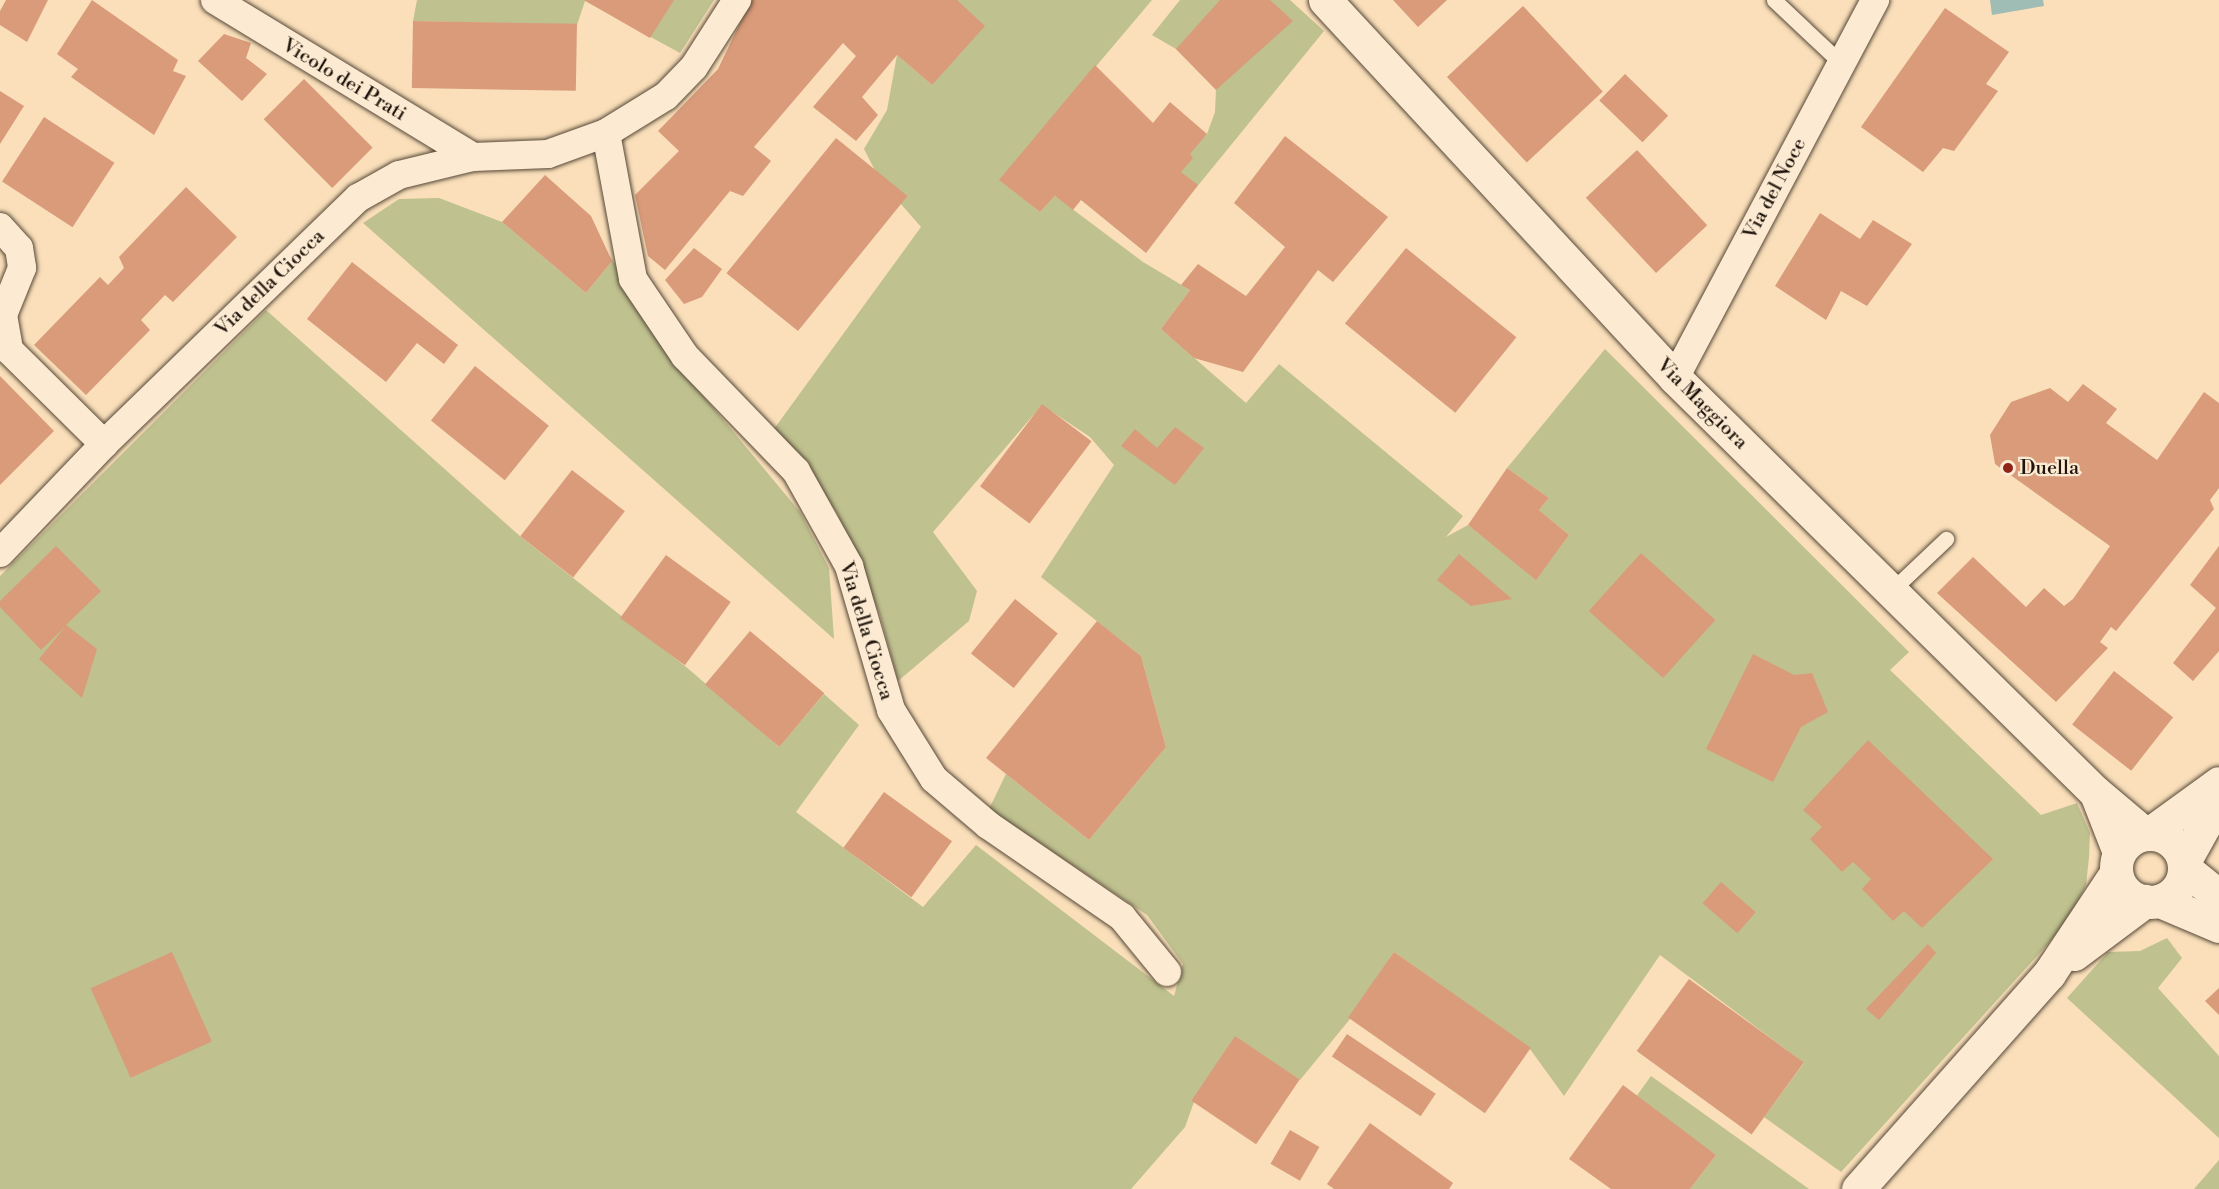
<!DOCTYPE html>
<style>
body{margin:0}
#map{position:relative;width:2219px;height:1189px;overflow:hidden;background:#fadfba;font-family:"Libre Bodoni",serif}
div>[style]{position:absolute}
.green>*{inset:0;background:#bfc18f}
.water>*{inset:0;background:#9fbcb5}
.building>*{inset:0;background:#d99b7a;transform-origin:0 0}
.roads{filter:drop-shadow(0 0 2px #564838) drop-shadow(0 0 2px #564838)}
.service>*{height:15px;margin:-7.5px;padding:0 7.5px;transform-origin:7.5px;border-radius:7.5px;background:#fcead2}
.minor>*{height:28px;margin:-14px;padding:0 14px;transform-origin:14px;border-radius:14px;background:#fcead2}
.tertiary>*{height:33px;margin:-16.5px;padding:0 16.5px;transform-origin:16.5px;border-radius:16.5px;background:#fcead2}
.secondary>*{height:33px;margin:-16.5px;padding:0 16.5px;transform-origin:16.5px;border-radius:16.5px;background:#fcead2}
.secondary>.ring{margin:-16.5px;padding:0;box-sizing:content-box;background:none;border:33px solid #fcead2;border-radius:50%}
.dots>*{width:16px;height:16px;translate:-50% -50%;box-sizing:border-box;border:3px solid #fcead2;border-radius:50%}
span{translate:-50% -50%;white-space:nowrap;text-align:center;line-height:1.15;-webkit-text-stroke:4.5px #fcead2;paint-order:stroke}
.street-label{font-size:20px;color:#1f150c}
.poi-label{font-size:20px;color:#1f150c}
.left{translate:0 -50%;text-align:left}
</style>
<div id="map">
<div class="green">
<i style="clip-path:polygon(417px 0,714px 0,680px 53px,585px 1px,577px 25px,413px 21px)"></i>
<i style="clip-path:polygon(957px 0,1152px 0,1000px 180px,1040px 212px,1055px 196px,1143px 262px,1190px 290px,1161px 329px,1246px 403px,1279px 364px,1463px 516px,1446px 537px,1468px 525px,1536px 579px,1569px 535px,1539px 510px,1549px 498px,1507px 468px,1605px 349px,1909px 652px,1890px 670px,2041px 815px,2077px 803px,2090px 833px,2089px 857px,2086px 885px,2066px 924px,1841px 1172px,1764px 1117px,1804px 1063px,1660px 955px,1564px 1096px,1530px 1049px,1394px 952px,1350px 1019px,1300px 1080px,1235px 1037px,1194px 1102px,1185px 1127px,1131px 1189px,0 1189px,0 576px,266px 310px,521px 537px,685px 666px,779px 747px,824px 694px,859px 725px,796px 812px,844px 848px,923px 907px,976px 845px,1174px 996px,1183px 964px,1147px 915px,989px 809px,1006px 774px,1089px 840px,1166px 747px,1141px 656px,1041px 577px,1114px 465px,1090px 437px,1042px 405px,933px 532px,977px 591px,969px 621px,898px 681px,880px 615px,837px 513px,774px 429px,921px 227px,880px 180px,864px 149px,887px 110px,897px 55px,932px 85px)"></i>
<i style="clip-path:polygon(1180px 0,1290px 0,1324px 31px,1156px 237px,1129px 217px,1207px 134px,1215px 112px,1216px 89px,1176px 49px,1152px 35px)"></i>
<i style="clip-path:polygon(439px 198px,502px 222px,586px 293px,612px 261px,610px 256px,676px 363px,800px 512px,829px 568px,834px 639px,363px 223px,399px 199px)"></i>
<i style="clip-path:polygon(2167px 938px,2182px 958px,2158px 988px,2219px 1056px,2219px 1138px,2067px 998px,2108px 952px,2140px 951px)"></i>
<i style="clip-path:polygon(1651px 1076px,1809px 1189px,1690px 1189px,1716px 1155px,1633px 1101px)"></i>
<i style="clip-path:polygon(2219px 1160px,2219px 1189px,2194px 1189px)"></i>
</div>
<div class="water">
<i style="clip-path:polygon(1990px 0,2043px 0,2044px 6px,1992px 15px)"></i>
</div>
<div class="building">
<i style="clip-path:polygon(6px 0,48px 0,27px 42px,0 25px,0 11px)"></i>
<i style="clip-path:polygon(92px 0,178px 60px,173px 71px,186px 76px,154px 135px,71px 77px,78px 69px,57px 54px)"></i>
<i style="clip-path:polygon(584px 0,674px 0,650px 38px)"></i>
<i style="clip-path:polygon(751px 0,957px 0,985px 26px,932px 85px,897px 55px,862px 97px,878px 115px,856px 141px,813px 107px,856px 56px,843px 43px,754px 147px,771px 161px,743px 196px,730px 191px,665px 270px,648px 256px,635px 195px,679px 151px,658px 131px,718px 69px)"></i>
<i style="clip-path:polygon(1220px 0,1270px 0,1293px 21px,1216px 90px,1176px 49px)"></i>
<i style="clip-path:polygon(1393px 0,1447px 0,1418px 27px)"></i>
<i style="left:1523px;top:6px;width:117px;height:104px;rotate:47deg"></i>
<i style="clip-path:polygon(1945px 8px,2009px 52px,1986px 84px,1998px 91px,1954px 151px,1943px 148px,1923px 172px,1861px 127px)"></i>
<i style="left:413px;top:21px;width:164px;height:67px;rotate:1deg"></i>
<i style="clip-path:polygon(224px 34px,251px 43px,246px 58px,267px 74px,242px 101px,198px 61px)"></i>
<i style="clip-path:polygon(1095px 65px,1153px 123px,1170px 102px,1207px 134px,1190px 154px,1193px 158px,1181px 172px,1198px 185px,1146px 253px,1081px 200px,1073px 210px,1055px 196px,1040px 212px,999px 180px)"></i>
<i style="left:1625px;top:74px;width:60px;height:37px;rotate:44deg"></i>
<i style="left:304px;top:79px;width:97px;height:57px;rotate:45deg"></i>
<i style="clip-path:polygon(0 91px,24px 106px,0 144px)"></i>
<i style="left:44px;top:117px;width:84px;height:77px;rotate:33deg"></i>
<i style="clip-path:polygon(1285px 136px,1388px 217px,1333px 282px,1318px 270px,1243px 372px,1194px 358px,1161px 329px,1190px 290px,1181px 285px,1198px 264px,1246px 296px,1285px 247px,1234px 203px)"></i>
<i style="left:836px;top:138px;width:92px;height:174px;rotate:39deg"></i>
<i style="left:1637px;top:150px;width:103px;height:70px;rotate:47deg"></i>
<i style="clip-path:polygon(545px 175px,591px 216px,612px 261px,586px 293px,502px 222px)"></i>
<i style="clip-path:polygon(186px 187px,237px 237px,173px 302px,165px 295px,141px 320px,150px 330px,86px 395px,34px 345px,100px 277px,108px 285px,124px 268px,119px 257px)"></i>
<i style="clip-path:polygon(1820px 213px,1860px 239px,1873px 220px,1912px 244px,1867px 306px,1841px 291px,1826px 320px,1775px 286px)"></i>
<i style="clip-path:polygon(694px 248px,722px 269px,702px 297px,684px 304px,665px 280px)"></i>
<i style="left:1406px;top:248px;width:142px;height:97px;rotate:39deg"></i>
<i style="clip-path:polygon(352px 262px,458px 345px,444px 364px,417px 343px,386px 382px,307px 319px)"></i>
<i style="left:475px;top:366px;width:95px;height:70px;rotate:39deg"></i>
<i style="clip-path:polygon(0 376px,54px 431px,0 485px)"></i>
<i style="clip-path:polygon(2083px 384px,2117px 409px,2106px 423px,2157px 460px,2204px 392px,2219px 403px,2219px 488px,2210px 500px,2214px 509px,2116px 631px,2111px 627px,2100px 642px,2108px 648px,2056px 702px,1937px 593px,1973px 557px,2026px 607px,2044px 588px,2064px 606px,2073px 599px,2110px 546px,1995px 464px,1990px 435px,2011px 402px,2050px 388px,2068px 402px)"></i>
<i style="left:1042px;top:404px;width:62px;height:103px;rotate:37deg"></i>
<i style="clip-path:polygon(1175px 427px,1204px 448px,1175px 485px,1121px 446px,1135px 429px,1157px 448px)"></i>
<i style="clip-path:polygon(1507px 468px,1549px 498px,1539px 510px,1569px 535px,1536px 580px,1468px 525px)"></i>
<i style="left:572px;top:470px;width:67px;height:84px;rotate:38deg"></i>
<i style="clip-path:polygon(56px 546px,101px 591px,66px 625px,97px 649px,82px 698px,39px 659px,65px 627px,41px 650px,0 607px,0 601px)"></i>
<i style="clip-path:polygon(2219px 546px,2219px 651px,2193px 681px,2173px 663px,2216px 608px,2190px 585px)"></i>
<i style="left:1641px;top:553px;width:100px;height:78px;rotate:42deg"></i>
<i style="clip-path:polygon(1459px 554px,1512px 599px,1471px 606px,1437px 580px)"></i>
<i style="left:666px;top:555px;width:80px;height:78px;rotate:36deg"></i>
<i style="left:1015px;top:599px;width:55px;height:70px;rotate:39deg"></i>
<i style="clip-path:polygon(1097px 621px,1141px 656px,1166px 747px,1089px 840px,986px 758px)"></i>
<i style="left:750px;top:631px;width:97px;height:70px;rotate:40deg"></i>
<i style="clip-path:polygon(1753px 654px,1794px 675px,1812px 673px,1828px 712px,1801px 727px,1773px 782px,1706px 749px)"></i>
<i style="left:2114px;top:671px;width:75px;height:68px;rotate:38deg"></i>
<i style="clip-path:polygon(1868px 740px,1993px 859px,1922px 928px,1904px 911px,1893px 921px,1862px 889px,1871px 879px,1853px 862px,1842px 872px,1810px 839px,1822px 827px,1803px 810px)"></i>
<i style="left:884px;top:792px;width:84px;height:69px;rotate:36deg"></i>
<i style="left:1721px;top:882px;width:46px;height:28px;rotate:41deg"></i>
<i style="clip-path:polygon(1928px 944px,1936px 953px,1879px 1020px,1866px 1009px)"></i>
<i style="left:172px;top:952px;width:98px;height:89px;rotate:66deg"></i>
<i style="left:1394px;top:952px;width:167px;height:80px;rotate:35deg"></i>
<i style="left:1689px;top:979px;width:142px;height:89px;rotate:36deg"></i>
<i style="clip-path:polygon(2219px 988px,2219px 1015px,2205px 1001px)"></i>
<i style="left:1347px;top:1034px;width:107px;height:27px;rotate:34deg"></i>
<i style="left:1235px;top:1036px;width:78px;height:78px;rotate:34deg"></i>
<i style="clip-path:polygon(1623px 1085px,1716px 1155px,1690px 1189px,1611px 1189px,1569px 1159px)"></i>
<i style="clip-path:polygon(1370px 1123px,1453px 1183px,1449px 1189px,1334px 1189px,1327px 1184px)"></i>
<i style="left:1290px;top:1130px;width:34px;height:39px;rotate:30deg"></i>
</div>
<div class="roads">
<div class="service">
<i style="left:1774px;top:0;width:93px;rotate:43.3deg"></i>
<i style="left:1891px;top:591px;width:76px;rotate:-43.4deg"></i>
</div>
<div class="minor">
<i style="left:215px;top:0;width:302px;rotate:31.3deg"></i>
<i style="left:606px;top:133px;width:148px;rotate:79.5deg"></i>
<i style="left:633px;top:279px;width:93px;rotate:56deg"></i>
<i style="left:685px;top:356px;width:160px;rotate:46deg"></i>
<i style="left:796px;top:471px;width:109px;rotate:60.8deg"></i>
<i style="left:849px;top:566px;width:150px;rotate:73.7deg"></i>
<i style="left:891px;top:710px;width:81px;rotate:58.1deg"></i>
<i style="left:934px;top:779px;width:71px;rotate:40.4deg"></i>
<i style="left:988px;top:825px;width:163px;rotate:34.5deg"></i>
<i style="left:1122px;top:917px;width:71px;rotate:50.7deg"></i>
<i style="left:0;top:227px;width:28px;rotate:48deg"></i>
<i style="left:19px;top:248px;width:20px;rotate:81deg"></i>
<i style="left:22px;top:268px;width:51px;rotate:112deg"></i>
<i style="left:3px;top:315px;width:36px;rotate:80deg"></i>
<i style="left:9px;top:350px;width:134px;rotate:44.7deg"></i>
<i style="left:1675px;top:378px;width:428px;rotate:-62.1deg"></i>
<i style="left:0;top:553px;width:151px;rotate:-46.3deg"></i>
<i style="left:104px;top:444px;width:354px;rotate:-44.1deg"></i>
<i style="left:358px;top:198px;width:47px;rotate:-29.3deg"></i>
<i style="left:399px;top:175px;width:76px;rotate:-13.7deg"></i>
<i style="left:473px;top:157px;width:75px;rotate:-2.3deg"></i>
<i style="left:548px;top:154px;width:62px;rotate:-19.9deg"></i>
<i style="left:606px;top:133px;width:70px;rotate:-31.7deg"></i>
<i style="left:666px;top:96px;width:40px;rotate:-46deg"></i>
<i style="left:694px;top:67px;width:80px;rotate:-57.3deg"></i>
</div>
<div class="tertiary">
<i style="left:1325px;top:0;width:515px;rotate:47.2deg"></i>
<i style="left:1675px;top:378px;width:590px;rotate:44.59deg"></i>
<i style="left:2095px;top:792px;width:65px;rotate:40deg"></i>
<i style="left:2097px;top:796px;width:60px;rotate:68.6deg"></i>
</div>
<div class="secondary">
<i style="left:2150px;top:833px;width:85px;rotate:-35.9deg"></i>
<i class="ring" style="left:2116px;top:834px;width:35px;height:35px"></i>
<i style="left:2184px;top:862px;width:72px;rotate:-60.9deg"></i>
<i style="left:2184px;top:868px;width:45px;rotate:38.7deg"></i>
<i style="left:2160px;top:901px;width:64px;rotate:23deg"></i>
<i style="left:2074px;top:954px;width:89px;rotate:-36.7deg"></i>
<i style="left:1858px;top:1189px;width:288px;rotate:-48.4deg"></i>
<i style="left:2049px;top:974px;width:121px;rotate:-56.4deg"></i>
</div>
</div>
<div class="dots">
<i style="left:2008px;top:468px;background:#8f2418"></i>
</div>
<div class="street-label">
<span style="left:344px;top:80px;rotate:31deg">Vicolo dei Prati</span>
<span style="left:1775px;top:189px;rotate:-62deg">Via del Noce</span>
<span style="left:270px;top:283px;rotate:-44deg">Via della Ciocca</span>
<span style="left:1702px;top:404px;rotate:45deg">Via Maggiora</span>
<span style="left:866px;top:631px;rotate:73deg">Via della Ciocca</span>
</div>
<div class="poi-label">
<span class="left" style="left:2020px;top:468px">Duella</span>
</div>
</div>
